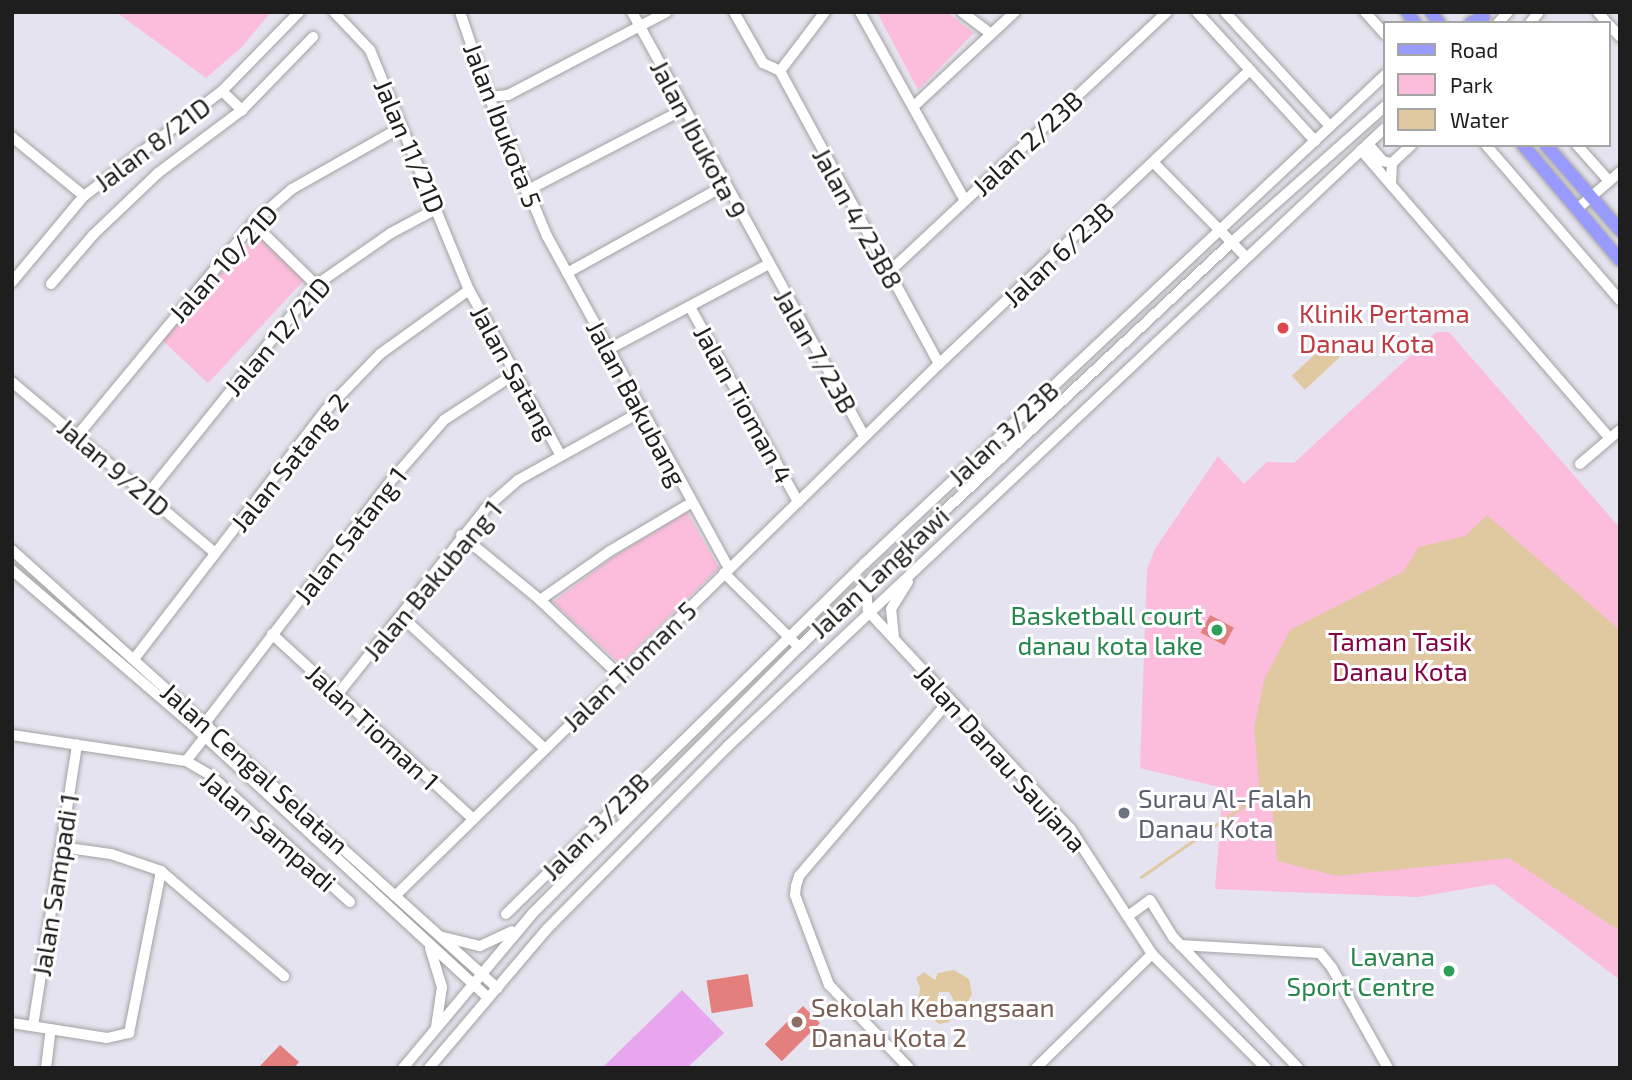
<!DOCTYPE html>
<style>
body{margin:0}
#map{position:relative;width:1632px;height:1080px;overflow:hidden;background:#e4e3ef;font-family:"Exo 2",sans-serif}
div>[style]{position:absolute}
.grass>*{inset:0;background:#e7a6ed}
.park>*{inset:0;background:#fcbddd;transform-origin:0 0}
.pitch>*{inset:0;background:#e37f7c;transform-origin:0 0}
.water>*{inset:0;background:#e0c9a1;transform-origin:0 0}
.stream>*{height:2.5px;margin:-1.25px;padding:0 1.25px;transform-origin:1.25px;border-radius:1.25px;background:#e0c9a1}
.roads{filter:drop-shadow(0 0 2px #a2a2a2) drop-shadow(0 0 2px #a2a2a2)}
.minor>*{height:10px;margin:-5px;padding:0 5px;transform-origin:5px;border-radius:5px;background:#fff}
.major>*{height:12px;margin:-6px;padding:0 6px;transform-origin:6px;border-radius:6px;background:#999aff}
.dots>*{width:19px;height:19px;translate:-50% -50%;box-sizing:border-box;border:4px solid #fff;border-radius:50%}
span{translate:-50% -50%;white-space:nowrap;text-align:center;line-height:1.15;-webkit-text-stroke:6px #fff;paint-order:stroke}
.street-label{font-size:26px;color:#1e1e1e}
.health-label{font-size:26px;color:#be3a42}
.left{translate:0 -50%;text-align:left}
.leisure-label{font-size:26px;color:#27864d}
.right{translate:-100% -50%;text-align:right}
.park-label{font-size:26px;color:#820544}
.worship-label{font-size:26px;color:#5b616d}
.education-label{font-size:26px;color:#785e54}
.frame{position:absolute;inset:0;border:14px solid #1e1e1e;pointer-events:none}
.legend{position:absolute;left:1383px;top:21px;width:228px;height:126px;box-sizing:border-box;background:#fff;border:2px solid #a5a5a5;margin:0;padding:9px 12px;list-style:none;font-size:21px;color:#1e1e1e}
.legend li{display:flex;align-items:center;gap:14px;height:35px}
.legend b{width:35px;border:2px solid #a5a5a5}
</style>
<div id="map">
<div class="grass">
<i style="clip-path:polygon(682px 990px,724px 1033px,687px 1068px,602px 1068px)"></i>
</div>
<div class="park">
<i style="clip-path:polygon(116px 12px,271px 12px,242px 47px,206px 78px)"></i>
<i style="clip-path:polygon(877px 12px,947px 12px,974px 33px,918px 90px)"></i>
<i style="left:256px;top:235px;width:66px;height:141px;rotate:43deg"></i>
<i style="clip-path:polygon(1436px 332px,1449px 332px,1620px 528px,1620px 980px,1494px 884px,1418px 897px,1215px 889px,1223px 788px,1140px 768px,1147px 569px,1155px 549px,1218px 456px,1244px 484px,1267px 462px,1294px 463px)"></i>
<i style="clip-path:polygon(687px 512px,719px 568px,620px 664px,553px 602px,613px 557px)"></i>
</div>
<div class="pitch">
<i style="left:1210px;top:615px;width:27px;height:20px;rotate:28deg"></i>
<i style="left:748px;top:974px;width:33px;height:42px;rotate:81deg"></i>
<i style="left:803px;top:1006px;width:24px;height:54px;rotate:45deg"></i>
<i style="clip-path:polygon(280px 1045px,299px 1062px,294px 1068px,258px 1068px)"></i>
</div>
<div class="water">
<i style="left:1327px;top:343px;width:19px;height:48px;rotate:47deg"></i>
<i style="clip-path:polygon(1487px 515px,1620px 630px,1620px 931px,1509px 858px,1337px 876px,1277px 861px,1272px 803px,1267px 797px,1258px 800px,1254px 795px,1259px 785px,1254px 728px,1264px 680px,1290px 630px,1403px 572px,1419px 547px,1465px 536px)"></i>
<i style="clip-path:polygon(954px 970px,969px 979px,972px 994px,966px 1005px,957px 1006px,949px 992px,939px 992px,937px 1002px,950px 1008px,953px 1016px,949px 1022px,939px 1024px,918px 1003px,920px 988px,916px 978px,924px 972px,935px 980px,938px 973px)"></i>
</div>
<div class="stream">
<i style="left:1141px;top:877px;width:140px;rotate:-34.8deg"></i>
<i style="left:456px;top:1067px;width:1px;rotate:90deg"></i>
</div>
<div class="roads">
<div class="minor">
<i style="left:334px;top:12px;width:52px;rotate:46.5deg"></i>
<i style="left:370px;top:50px;width:260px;rotate:67.6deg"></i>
<i style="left:469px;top:290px;width:188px;rotate:61deg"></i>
<i style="left:460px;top:12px;width:90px;rotate:71.2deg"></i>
<i style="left:489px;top:97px;width:151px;rotate:67.4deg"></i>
<i style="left:547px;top:236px;width:379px;rotate:61.3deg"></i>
<i style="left:632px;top:12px;width:483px;rotate:61.3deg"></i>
<i style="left:734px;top:12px;width:59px;rotate:60.4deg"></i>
<i style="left:763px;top:63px;width:19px;rotate:25deg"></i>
<i style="left:860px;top:12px;width:216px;rotate:60.9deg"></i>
<i style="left:962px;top:12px;width:36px;rotate:37deg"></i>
<i style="left:1197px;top:12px;width:175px;rotate:47.5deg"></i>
<i style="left:1225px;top:12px;width:155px;rotate:47.4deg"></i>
<i style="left:1365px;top:12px;width:30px;rotate:48deg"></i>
<i style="left:1598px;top:12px;width:14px;rotate:51deg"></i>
<i style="left:1498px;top:23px;width:15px;rotate:-48deg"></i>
<i style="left:1530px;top:23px;width:14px;rotate:-51deg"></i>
<i style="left:1609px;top:25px;width:16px;rotate:47deg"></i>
<i style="left:780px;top:71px;width:333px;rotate:61.5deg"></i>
<i style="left:780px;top:71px;width:74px;rotate:-52.7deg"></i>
<i style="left:222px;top:91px;width:28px;rotate:44deg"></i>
<i style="left:489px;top:97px;width:19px;rotate:-6deg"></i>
<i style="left:508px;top:95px;width:179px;rotate:-27.6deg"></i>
<i style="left:913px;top:107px;width:139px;rotate:-43deg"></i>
<i style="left:12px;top:137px;width:93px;rotate:39.3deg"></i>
<i style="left:1368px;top:144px;width:23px;rotate:49deg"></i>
<i style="left:1383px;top:161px;width:9px;rotate:13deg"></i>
<i style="left:1486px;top:145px;width:205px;rotate:49.2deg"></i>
<i style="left:1577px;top:145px;width:48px;rotate:48.4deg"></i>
<i style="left:1361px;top:150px;width:381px;rotate:49.2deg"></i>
<i style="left:1155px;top:164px;width:130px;rotate:45.6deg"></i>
<i style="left:1391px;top:183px;width:20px;rotate:-87deg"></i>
<i style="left:1392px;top:163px;width:26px;rotate:-43deg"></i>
<i style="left:526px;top:191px;width:178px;rotate:-27.4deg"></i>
<i style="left:1577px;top:209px;width:57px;rotate:-40.7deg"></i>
<i style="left:253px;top:223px;width:88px;rotate:44.5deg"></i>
<i style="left:567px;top:273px;width:179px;rotate:-29deg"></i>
<i style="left:888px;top:273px;width:382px;rotate:-43.1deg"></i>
<i style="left:12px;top:282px;width:112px;rotate:-50.1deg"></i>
<i style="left:84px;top:196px;width:173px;rotate:-37.3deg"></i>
<i style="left:222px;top:91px;width:110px;rotate:-45.7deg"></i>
<i style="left:51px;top:284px;width:65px;rotate:-49.4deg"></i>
<i style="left:93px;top:235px;width:90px;rotate:-43.6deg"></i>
<i style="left:158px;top:173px;width:105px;rotate:-36.9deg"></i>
<i style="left:242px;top:110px;width:102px;rotate:-45.8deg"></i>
<i style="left:690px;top:307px;width:223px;rotate:61deg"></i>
<i style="left:609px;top:349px;width:179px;rotate:-28deg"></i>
<i style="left:12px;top:382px;width:265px;rotate:40.1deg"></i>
<i style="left:77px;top:436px;width:276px;rotate:-50.4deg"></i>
<i style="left:253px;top:223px;width:52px;rotate:-41.1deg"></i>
<i style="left:292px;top:189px;width:124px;rotate:-29.5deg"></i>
<i style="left:1580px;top:464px;width:52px;rotate:-40.4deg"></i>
<i style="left:147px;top:495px;width:270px;rotate:-51.2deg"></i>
<i style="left:316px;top:285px;width:91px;rotate:-34.7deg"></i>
<i style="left:391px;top:233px;width:51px;rotate:-28.1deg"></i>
<i style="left:461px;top:535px;width:102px;rotate:39.4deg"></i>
<i style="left:540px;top:600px;width:110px;rotate:43.5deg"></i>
<i style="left:12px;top:550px;width:654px;rotate:42.08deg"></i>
<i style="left:12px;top:570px;width:247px;rotate:40.7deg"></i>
<i style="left:199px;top:731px;width:393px;rotate:42.7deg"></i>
<i style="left:724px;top:573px;width:105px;rotate:44.6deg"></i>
<i style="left:866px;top:585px;width:26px;rotate:86deg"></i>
<i style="left:868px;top:611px;width:296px;rotate:47.1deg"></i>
<i style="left:1070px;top:828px;width:150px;rotate:56.9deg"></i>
<i style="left:1152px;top:954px;width:161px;rotate:45deg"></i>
<i style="left:540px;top:600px;width:85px;rotate:-35deg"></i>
<i style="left:610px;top:551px;width:94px;rotate:-30.7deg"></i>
<i style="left:401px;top:616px;width:196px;rotate:42.7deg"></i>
<i style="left:272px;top:634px;width:273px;rotate:42.6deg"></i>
<i style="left:894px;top:637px;width:28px;rotate:-96deg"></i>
<i style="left:891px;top:609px;width:32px;rotate:-58deg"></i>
<i style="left:134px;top:659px;width:314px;rotate:-52.4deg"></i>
<i style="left:326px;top:410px;width:78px;rotate:-46deg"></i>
<i style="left:380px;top:354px;width:110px;rotate:-35.7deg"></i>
<i style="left:338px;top:694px;width:236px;rotate:-51.5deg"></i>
<i style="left:485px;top:509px;width:44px;rotate:-41.3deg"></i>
<i style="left:518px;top:480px;width:142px;rotate:-29.1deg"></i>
<i style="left:202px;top:727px;width:309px;rotate:-52.5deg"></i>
<i style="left:390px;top:482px;width:82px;rotate:-48.9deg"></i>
<i style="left:444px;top:420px;width:86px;rotate:-33.1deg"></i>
<i style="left:12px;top:735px;width:176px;rotate:8.5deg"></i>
<i style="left:186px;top:761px;width:31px;rotate:-52deg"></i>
<i style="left:186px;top:761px;width:28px;rotate:30deg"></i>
<i style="left:210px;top:775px;width:189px;rotate:42.2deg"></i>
<i style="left:61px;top:847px;width:50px;rotate:8deg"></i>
<i style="left:111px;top:854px;width:53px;rotate:18.8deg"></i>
<i style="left:161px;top:871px;width:162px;rotate:40.5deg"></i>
<i style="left:395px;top:896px;width:761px;rotate:-44.36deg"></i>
<i style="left:939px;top:364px;width:428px;rotate:-43.4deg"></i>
<i style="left:506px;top:914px;width:501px;rotate:-44.35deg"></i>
<i style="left:864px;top:564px;width:715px;rotate:-43.19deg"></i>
<i style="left:1128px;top:916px;width:27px;rotate:-36deg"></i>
<i style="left:1150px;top:900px;width:44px;rotate:58.1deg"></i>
<i style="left:1173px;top:937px;width:181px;rotate:46.3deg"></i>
<i style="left:443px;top:937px;width:38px;rotate:14deg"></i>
<i style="left:480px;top:946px;width:35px;rotate:-25deg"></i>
<i style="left:1180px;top:945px;width:140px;rotate:3.3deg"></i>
<i style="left:1320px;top:953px;width:19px;rotate:51deg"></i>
<i style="left:1332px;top:968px;width:115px;rotate:60.8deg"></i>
<i style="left:430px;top:948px;width:41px;rotate:72.9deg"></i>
<i style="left:442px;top:987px;width:40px;rotate:98.5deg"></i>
<i style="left:12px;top:1023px;width:96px;rotate:9deg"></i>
<i style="left:107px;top:1038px;width:23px;rotate:-13deg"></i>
<i style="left:129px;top:1033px;width:165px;rotate:-78.8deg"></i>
<i style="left:33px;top:1026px;width:285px;rotate:-81.1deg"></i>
<i style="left:46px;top:1068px;width:39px;rotate:-83deg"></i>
<i style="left:403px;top:1068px;width:201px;rotate:-50deg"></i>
<i style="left:532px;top:914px;width:378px;rotate:-45deg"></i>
<i style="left:799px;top:647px;width:593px;rotate:-43.09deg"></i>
<i style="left:1232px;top:242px;width:205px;rotate:-41.6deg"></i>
<i style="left:429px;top:1068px;width:182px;rotate:-49.7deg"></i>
<i style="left:547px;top:929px;width:257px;rotate:-45.3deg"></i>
<i style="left:728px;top:746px;width:902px;rotate:-43.25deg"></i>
<i style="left:909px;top:1068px;width:115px;rotate:-133.9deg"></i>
<i style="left:829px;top:985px;width:96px;rotate:-110.7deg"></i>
<i style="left:795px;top:895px;width:9px;rotate:-84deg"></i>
<i style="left:796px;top:886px;width:10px;rotate:-73deg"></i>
<i style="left:799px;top:876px;width:232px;rotate:-49.4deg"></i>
<i style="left:1036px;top:1068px;width:163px;rotate:-44.5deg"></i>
</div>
<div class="major">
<i style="left:1407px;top:12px;width:14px;rotate:54deg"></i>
<i style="left:1431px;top:12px;width:14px;rotate:54deg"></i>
<i style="left:1471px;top:23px;width:14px;rotate:-25deg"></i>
<i style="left:1523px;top:145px;width:150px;rotate:49.9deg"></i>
<i style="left:1546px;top:145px;width:113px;rotate:49deg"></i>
</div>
</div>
<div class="dots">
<i style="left:1283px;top:328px;background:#e0444e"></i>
<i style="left:1217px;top:630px;background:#2e9e5b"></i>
<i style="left:1124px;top:813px;background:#6b7280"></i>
<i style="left:1449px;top:971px;background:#2e9e5b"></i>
<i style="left:797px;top:1022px;background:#8d6e63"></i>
</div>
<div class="street-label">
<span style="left:503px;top:125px;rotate:69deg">Jalan Ibukota 5</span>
<span style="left:699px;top:139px;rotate:62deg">Jalan Ibukota 9</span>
<span style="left:1027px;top:143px;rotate:-43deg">Jalan 2/23B</span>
<span style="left:152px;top:144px;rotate:-37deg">Jalan 8/21D</span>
<span style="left:410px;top:146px;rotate:67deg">Jalan 11/21D</span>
<span style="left:858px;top:218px;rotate:61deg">Jalan 4/23B8</span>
<span style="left:1058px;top:254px;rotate:-43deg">Jalan 6/23B</span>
<span style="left:223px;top:263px;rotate:-48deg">Jalan 10/21D</span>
<span style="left:277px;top:336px;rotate:-49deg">Jalan 12/21D</span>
<span style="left:816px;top:351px;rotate:60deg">Jalan 7/23B</span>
<span style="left:514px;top:372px;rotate:61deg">Jalan Satang</span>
<span style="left:637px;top:403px;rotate:62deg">Jalan Bakubang</span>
<span style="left:744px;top:404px;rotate:61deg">Jalan Tioman 4</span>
<span style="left:1003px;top:433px;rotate:-43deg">Jalan 3/23B</span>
<span style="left:289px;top:462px;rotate:-51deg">Jalan Satang 2</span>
<span style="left:114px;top:467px;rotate:40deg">Jalan 9/21D</span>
<span style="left:350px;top:535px;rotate:-52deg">Jalan Satang 1</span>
<span style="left:879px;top:572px;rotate:-43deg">Jalan Langkawi</span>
<span style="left:432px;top:580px;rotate:-50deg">Jalan Bakubang 1</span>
<span style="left:629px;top:666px;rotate:-44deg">Jalan Tioman 5</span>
<span style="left:373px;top:727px;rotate:43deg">Jalan Tioman 1</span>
<span style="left:1001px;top:758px;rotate:48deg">Jalan Danau Saujana</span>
<span style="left:255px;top:768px;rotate:42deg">Jalan Cengal Selatan</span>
<span style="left:595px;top:826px;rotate:-45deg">Jalan 3/23B</span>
<span style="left:269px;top:831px;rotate:41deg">Jalan Sampadi</span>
<span style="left:55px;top:885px;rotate:-81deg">Jalan Sampadi 1</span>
</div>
<div class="health-label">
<span class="left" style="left:1299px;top:328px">Klinik Pertama<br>Danau Kota</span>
</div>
<div class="leisure-label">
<span class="right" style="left:1203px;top:630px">Basketball court<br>danau kota lake</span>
<span class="right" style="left:1435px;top:971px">Lavana<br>Sport Centre</span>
</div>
<div class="park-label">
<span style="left:1400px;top:656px">Taman Tasik<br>Danau Kota</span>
</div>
<div class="worship-label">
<span class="left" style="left:1138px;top:813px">Surau Al-Falah<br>Danau Kota</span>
</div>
<div class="education-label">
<span class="left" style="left:811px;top:1022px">Sekolah Kebangsaan<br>Danau Kota 2</span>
</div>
<div class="frame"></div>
<ul class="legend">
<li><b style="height:9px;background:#999aff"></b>Road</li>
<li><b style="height:19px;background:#fcbddd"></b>Park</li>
<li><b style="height:19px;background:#e0c9a1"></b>Water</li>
</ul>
</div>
